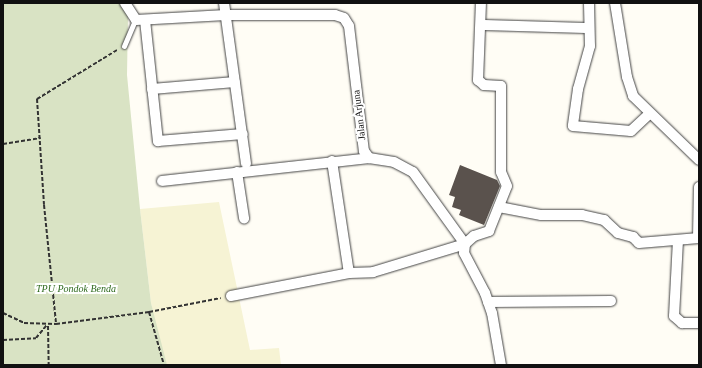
<!DOCTYPE html>
<style>
body{margin:0}
#map{position:relative;width:702px;height:368px;overflow:hidden;background:#fffdf5;font-family:Georgia,serif}
div>[style]{position:absolute}
.farmland>*{inset:0;background:#f6f3d4}
.cemetery>*{inset:0;background:#d9e3c4}
.building>*{inset:0;background:#5a524d}
.path>*{height:2px;margin-top:-1px;transform-origin:0;background:repeating-linear-gradient(90deg,#333 0 4px,transparent 0 6px)}
.roads{filter:drop-shadow(0 0 1px #444) drop-shadow(0 0 1px #444)}
.lane>*{height:5px;margin:-2.5px;padding:0 2.5px;transform-origin:2.5px;border-radius:2.5px;background:#fff}
.street>*{height:10px;margin:-5px;padding:0 5px;transform-origin:5px;border-radius:5px;background:#fff}
span{translate:-50% -50%;white-space:nowrap;text-align:center;line-height:1.15;-webkit-text-stroke:4px #fff;paint-order:stroke}
.street-label{font-size:10px;color:#111}
.park-label{font-size:10px;color:#2f6b1f;font-style:italic}
.frame{position:absolute;inset:0;border:4px solid #111;pointer-events:none}
</style>
<div id="map">
<div class="farmland">
<i style="clip-path:polygon(219px 202px,250px 350px,279px 348px,281px 365px,167px 365px,162px 355px,151px 303px,140px 209px)"></i>
</div>
<div class="cemetery">
<i style="clip-path:polygon(3px 3px,122px 3px,128px 16px,127px 75px,140px 209px,151px 303px,167px 365px,3px 365px)"></i>
</div>
<div class="building">
<i style="clip-path:polygon(460px 165px,497px 180px,500px 186px,484px 225px,459px 215px,461px 210px,452px 207px,455px 197px,449px 195px)"></i>
</div>
<div class="path">
<i style="left:117px;top:50px;width:94px;rotate:148.5deg"></i>
<i style="left:37px;top:99px;width:106px;rotate:86.2deg"></i>
<i style="left:44px;top:205px;width:120px;rotate:84.2deg"></i>
<i style="left:56px;top:324px;width:94px;rotate:-7.4deg"></i>
<i style="left:149px;top:312px;width:73px;rotate:-11deg"></i>
<i style="left:3px;top:144px;width:38px;rotate:-9deg"></i>
<i style="left:149px;top:312px;width:55px;rotate:74.2deg"></i>
<i style="left:3px;top:313px;width:23px;rotate:25deg"></i>
<i style="left:24px;top:323px;width:32px;rotate:2deg"></i>
<i style="left:48px;top:326px;width:39px;rotate:89deg"></i>
<i style="left:3px;top:340px;width:33px;rotate:-3deg"></i>
<i style="left:36px;top:338px;width:17px;rotate:-50deg"></i>
</div>
<div class="roads">
<div class="lane">
<i style="left:124px;top:46px;width:28px;rotate:-67deg"></i>
</div>
<div class="street">
<i style="left:125px;top:3px;width:20px;rotate:57deg"></i>
<i style="left:136px;top:20px;width:90px;rotate:-3.2deg"></i>
<i style="left:226px;top:15px;width:109px"></i>
<i style="left:335px;top:15px;width:9px;rotate:18deg"></i>
<i style="left:344px;top:18px;width:9px;rotate:58deg"></i>
<i style="left:349px;top:26px;width:126px;rotate:83.2deg"></i>
<i style="left:364px;top:151px;width:9px;rotate:54deg"></i>
<i style="left:369px;top:158px;width:25px;rotate:9deg"></i>
<i style="left:394px;top:162px;width:21px;rotate:28deg"></i>
<i style="left:413px;top:172px;width:89px;rotate:54.2deg"></i>
<i style="left:465px;top:244px;width:9px;rotate:96deg"></i>
<i style="left:464px;top:253px;width:45px;rotate:62.3deg"></i>
<i style="left:485px;top:293px;width:21px;rotate:71deg"></i>
<i style="left:492px;top:313px;width:53px;rotate:80.2deg"></i>
<i style="left:224px;top:3px;width:162px;rotate:82.2deg"></i>
<i style="left:589px;top:3px;width:43px;rotate:88.7deg"></i>
<i style="left:590px;top:46px;width:45px;rotate:105.6deg"></i>
<i style="left:578px;top:89px;width:37px;rotate:98deg"></i>
<i style="left:573px;top:126px;width:58px;rotate:4.9deg"></i>
<i style="left:631px;top:131px;width:25px;rotate:-43deg"></i>
<i style="left:615px;top:3px;width:75px;rotate:80.8deg"></i>
<i style="left:627px;top:77px;width:20px;rotate:72deg"></i>
<i style="left:633px;top:96px;width:92px;rotate:44.1deg"></i>
<i style="left:145px;top:20px;width:122px;rotate:83.9deg"></i>
<i style="left:158px;top:141px;width:85px;rotate:-4.7deg"></i>
<i style="left:481px;top:25px;width:108px;rotate:1.6deg"></i>
<i style="left:152px;top:89px;width:83px;rotate:-4.8deg"></i>
<i style="left:332px;top:161px;width:113px;rotate:81.4deg"></i>
<i style="left:237px;top:172px;width:47px;rotate:81.3deg"></i>
<i style="left:162px;top:181px;width:208px;rotate:-6.3deg"></i>
<i style="left:499px;top:207px;width:43px;rotate:10.8deg"></i>
<i style="left:541px;top:215px;width:41px"></i>
<i style="left:582px;top:215px;width:23px;rotate:13deg"></i>
<i style="left:604px;top:220px;width:19px;rotate:43deg"></i>
<i style="left:618px;top:233px;width:16px;rotate:15deg"></i>
<i style="left:633px;top:237px;width:8px;rotate:45deg"></i>
<i style="left:639px;top:243px;width:60px;rotate:-4.8deg"></i>
<i style="left:698px;top:238px;width:51px;rotate:-88.9deg"></i>
<i style="left:678px;top:240px;width:76px;rotate:93deg"></i>
<i style="left:674px;top:316px;width:11px;rotate:41deg"></i>
<i style="left:682px;top:323px;width:17px"></i>
<i style="left:231px;top:296px;width:120px;rotate:-11deg"></i>
<i style="left:349px;top:273px;width:24px;rotate:-2deg"></i>
<i style="left:373px;top:272px;width:96px;rotate:-16.9deg"></i>
<i style="left:465px;top:244px;width:12px;rotate:-42deg"></i>
<i style="left:474px;top:236px;width:16px;rotate:-18deg"></i>
<i style="left:489px;top:231px;width:48px;rotate:-68.2deg"></i>
<i style="left:507px;top:186px;width:15px;rotate:-113deg"></i>
<i style="left:501px;top:172px;width:86px;rotate:-90deg"></i>
<i style="left:501px;top:86px;width:17px;rotate:-177deg"></i>
<i style="left:484px;top:85px;width:8px;rotate:-140deg"></i>
<i style="left:478px;top:80px;width:77px;rotate:-87.8deg"></i>
<i style="left:488px;top:302px;width:123px;rotate:-0.5deg"></i>
</div>
</div>
<div class="street-label">
<span style="left:359px;top:115px;rotate:-97deg">Jalan Arjuna</span>
</div>
<div class="park-label">
<span style="left:76px;top:289px">TPU Pondok Benda</span>
</div>
<div class="frame"></div>
</div>
